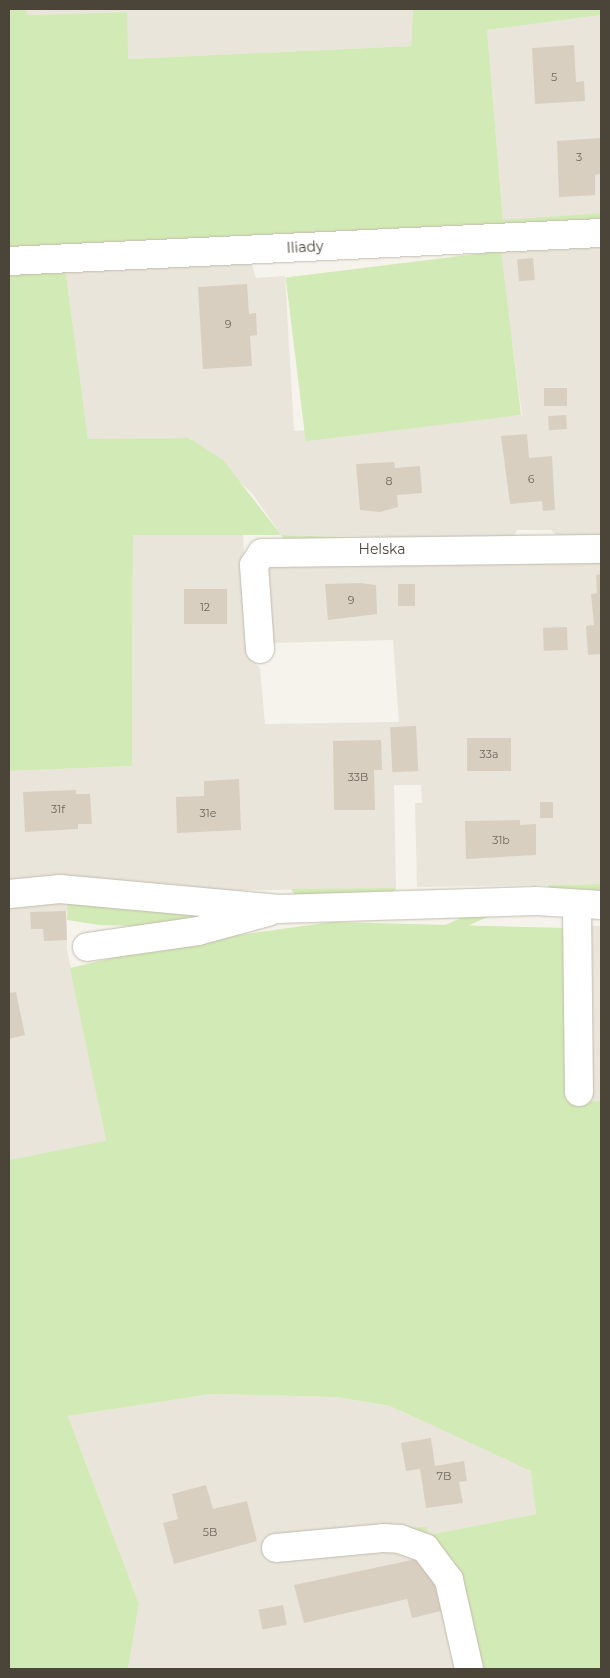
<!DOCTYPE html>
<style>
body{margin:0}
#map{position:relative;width:610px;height:1678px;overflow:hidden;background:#f6f3ec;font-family:Montserrat,sans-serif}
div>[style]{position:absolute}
.residential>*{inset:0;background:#eae5da;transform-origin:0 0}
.green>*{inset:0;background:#d2eab5;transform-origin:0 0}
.building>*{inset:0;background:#d8cfc1;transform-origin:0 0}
.roads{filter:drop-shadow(0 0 1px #c2bbae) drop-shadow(0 0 1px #c2bbae)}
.minor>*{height:28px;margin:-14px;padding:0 14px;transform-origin:14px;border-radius:14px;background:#fff}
span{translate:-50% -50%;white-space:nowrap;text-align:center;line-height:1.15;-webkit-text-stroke:4px #fff;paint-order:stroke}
.number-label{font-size:11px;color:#6e675b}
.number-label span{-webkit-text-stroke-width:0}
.street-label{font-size:14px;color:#4b4439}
.frame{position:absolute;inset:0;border:10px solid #4b4439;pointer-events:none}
</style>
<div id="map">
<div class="residential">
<i style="clip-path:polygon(26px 9px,413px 9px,411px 46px,127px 59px,127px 12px,26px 15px)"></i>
<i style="clip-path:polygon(601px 15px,601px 213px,503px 221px,487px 30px)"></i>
<i style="clip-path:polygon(601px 246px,601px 539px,562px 540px,551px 530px,517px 530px,513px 539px,281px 535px,252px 493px,190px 438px,88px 440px,65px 267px,250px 258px,256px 278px,285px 276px,294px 431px,522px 415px,500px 251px)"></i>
<i style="clip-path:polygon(133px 535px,243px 535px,249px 644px,246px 655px,260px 668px,265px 724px,399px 722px,393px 640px,270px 643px,265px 563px,601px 558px,601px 884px,417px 887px,415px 803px,422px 803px,421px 785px,394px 785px,396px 888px,146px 892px,66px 911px,67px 949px,106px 1142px,9px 1160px,9px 771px,132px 766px)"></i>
<i style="left:590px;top:926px;width:11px;height:176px"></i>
<i style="clip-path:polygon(211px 1394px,336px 1397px,390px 1406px,532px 1471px,536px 1514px,428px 1535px,426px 1527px,405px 1545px,432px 1561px,454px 1669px,128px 1669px,139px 1604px,68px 1416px)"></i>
</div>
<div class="green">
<i style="clip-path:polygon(9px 9px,26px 9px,27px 15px,127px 12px,128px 59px,411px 46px,413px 9px,601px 9px,601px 15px,487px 30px,503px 220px,601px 213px,601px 223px,9px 254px)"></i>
<i style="left:501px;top:251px;width:165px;height:217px;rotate:83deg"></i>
<i style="clip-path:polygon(65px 267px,88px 439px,189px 438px,223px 460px,281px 535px,400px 539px,285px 541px,281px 535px,133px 535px,132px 766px,9px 771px,9px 269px)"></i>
<i style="clip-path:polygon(601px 884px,601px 896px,551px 891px,548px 885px)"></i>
<i style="left:535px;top:885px;width:10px;height:118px;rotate:66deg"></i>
<i style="clip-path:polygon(396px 888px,389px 897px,296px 897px,291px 889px)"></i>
<i style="clip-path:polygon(68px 896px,212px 916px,164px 927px,100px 925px,67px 920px)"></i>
<i style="clip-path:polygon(332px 922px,566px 928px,571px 1102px,601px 1101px,601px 1669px,477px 1669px,442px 1556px,286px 1534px,427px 1527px,428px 1535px,536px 1514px,531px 1471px,390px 1406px,336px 1397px,211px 1394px,68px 1416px,139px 1604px,128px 1669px,9px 1669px,9px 1160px,106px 1141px,70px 968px,167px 945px)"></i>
</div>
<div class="building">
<i style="clip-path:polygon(574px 45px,576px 82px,584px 81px,585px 101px,535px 104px,532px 48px)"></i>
<i style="clip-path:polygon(600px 138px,601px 174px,595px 175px,595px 195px,559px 197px,557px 141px)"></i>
<i style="left:533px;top:258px;width:22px;height:16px;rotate:85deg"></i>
<i style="clip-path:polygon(247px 284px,249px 314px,256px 313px,257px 335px,250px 336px,252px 366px,203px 369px,198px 287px)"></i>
<i style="left:544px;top:388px;width:23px;height:18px"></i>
<i style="left:566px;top:415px;width:14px;height:18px;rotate:86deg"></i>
<i style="clip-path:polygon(527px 434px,529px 458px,552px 456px,555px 510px,543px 511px,542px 501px,510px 504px,501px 436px)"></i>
<i style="clip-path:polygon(394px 462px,395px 468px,420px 466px,422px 493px,397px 495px,398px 507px,380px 512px,360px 510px,356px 464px)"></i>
<i style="clip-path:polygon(601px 574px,601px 654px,588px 655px,586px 626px,594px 625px,591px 594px,597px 593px,596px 575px)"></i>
<i style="clip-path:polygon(361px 583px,376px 585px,377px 614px,328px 620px,325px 584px)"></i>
<i style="left:398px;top:584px;width:17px;height:22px"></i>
<i style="left:184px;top:589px;width:43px;height:35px"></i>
<i style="left:567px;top:627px;width:23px;height:24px;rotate:88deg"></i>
<i style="left:416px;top:726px;width:45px;height:26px;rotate:87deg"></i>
<i style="left:467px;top:738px;width:44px;height:33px"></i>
<i style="clip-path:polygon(381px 740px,382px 770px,374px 770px,375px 810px,334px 810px,333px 741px)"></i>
<i style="clip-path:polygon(239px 779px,241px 830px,177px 833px,176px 797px,204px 796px,204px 781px)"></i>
<i style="clip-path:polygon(76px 790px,76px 794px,90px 794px,92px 824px,78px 824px,78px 829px,25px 832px,23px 792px)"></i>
<i style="left:540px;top:802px;width:13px;height:16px"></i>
<i style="clip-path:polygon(520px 820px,520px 825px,536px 824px,536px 855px,466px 859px,465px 821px)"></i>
<i style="clip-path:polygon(66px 911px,67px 940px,44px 941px,43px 929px,31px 929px,30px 912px)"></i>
<i style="clip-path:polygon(16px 992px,25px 1035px,9px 1039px,9px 993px)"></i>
<i style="clip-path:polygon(431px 1438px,435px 1466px,464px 1461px,467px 1481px,459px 1482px,463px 1503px,426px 1508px,420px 1469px,406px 1471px,401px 1443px)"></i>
<i style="clip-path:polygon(206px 1485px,213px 1509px,247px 1501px,257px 1541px,174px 1564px,163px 1523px,178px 1519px,172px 1494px)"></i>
<i style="clip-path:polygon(421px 1558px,424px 1572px,431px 1570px,441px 1611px,412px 1618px,407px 1599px,304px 1623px,294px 1585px)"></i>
<i style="left:283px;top:1605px;width:20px;height:25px;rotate:79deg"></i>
</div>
<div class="roads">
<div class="minor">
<i style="left:9px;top:261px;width:593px;rotate:-2.71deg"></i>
<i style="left:260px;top:649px;width:84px;rotate:-94.1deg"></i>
<i style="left:254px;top:565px;width:14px;rotate:-56deg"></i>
<i style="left:262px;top:553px;width:339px;rotate:-0.7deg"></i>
<i style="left:9px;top:894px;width:51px;rotate:-5.6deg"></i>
<i style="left:60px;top:889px;width:220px;rotate:5.2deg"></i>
<i style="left:279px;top:909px;width:258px;rotate:-1.8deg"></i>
<i style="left:537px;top:901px;width:64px;rotate:3.6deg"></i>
<i style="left:577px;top:905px;width:187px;rotate:89.4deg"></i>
<i style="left:87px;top:947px;width:112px;rotate:-8.2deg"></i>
<i style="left:198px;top:931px;width:73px;rotate:-15.2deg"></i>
<i style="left:276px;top:1548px;width:107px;rotate:-5.3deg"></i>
<i style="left:383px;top:1538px;width:17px;rotate:3deg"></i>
<i style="left:400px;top:1539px;width:27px;rotate:20deg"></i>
<i style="left:425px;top:1548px;width:40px;rotate:53deg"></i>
<i style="left:449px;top:1580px;width:91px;rotate:77.3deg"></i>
</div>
</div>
<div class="number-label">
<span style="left:554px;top:77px">5</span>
<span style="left:579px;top:157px">3</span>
<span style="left:228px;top:324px">9</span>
<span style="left:531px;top:479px">6</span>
<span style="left:389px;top:481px">8</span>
<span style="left:351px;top:600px">9</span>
<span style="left:205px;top:607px">12</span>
<span style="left:489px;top:754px">33a</span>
<span style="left:358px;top:777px">33B</span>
<span style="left:58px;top:809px">31f</span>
<span style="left:208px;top:813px">31e</span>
<span style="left:501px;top:840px">31b</span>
<span style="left:444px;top:1476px">7B</span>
<span style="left:210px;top:1532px">5B</span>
</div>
<div class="street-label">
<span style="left:305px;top:247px;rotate:-3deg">Iliady</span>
<span style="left:382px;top:549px">Helska</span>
</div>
<div class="frame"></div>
</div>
